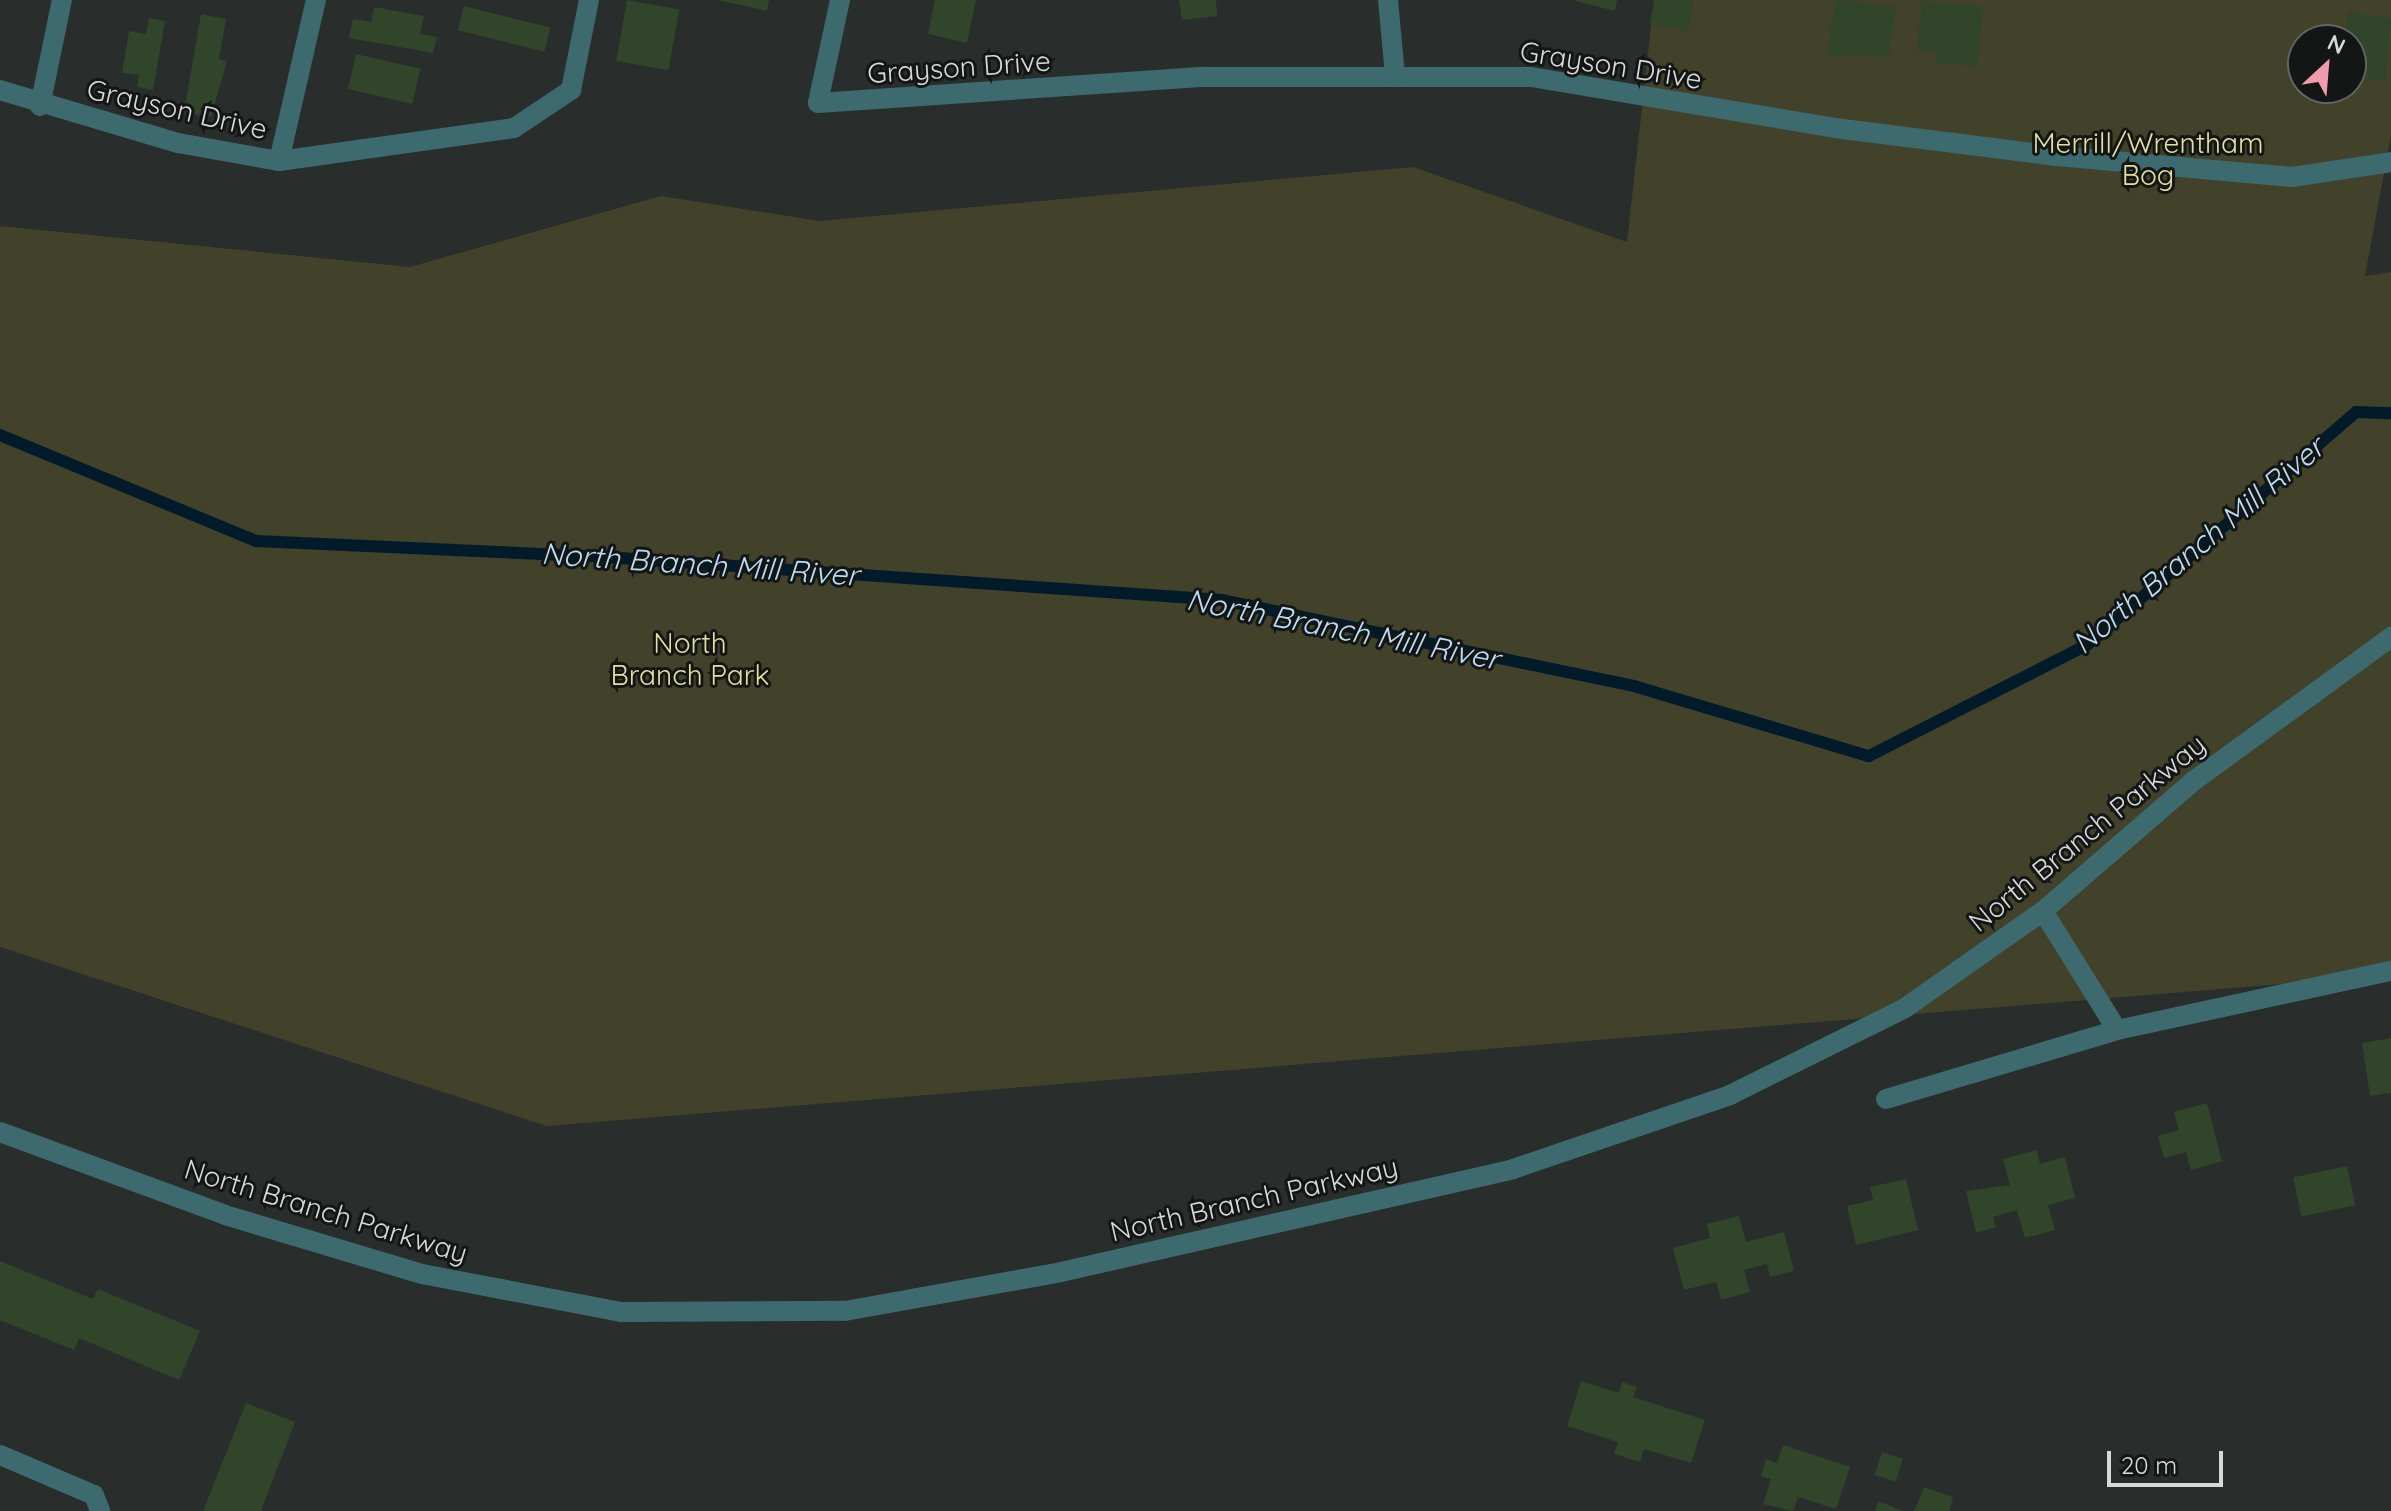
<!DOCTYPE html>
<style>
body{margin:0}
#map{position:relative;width:2391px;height:1511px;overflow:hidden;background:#292e2c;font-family:Quicksand,sans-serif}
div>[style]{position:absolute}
.green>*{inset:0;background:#42412a}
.stream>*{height:12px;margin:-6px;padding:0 6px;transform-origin:6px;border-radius:6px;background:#021b2a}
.building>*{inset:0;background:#304529;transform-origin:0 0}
.minor>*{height:20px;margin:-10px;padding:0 10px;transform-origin:10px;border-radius:10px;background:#3c6a6f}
span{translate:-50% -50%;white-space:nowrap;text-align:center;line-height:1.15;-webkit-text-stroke:6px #131615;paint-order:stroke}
.street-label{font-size:28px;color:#d7dad9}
.park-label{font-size:28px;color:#e3df9e}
.water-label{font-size:30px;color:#baddf6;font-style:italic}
.north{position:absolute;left:2287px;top:24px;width:80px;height:80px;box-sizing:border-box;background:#131615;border:2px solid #616463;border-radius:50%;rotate:26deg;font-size:22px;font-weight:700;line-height:32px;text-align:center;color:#d7dad9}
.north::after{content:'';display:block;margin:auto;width:28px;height:36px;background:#f29aae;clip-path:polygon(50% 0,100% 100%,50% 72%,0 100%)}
.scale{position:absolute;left:2107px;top:1451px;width:116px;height:36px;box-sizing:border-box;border:4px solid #d7dad9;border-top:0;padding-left:10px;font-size:24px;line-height:28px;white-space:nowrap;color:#d7dad9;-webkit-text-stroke:6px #131615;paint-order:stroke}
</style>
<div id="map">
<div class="green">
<i style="clip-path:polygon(evenodd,1654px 0,2391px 0,2391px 135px,2365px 276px,2391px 272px,2391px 975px,547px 1126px,0 947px,0 226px,410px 267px,661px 196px,820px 221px,1413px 167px,1627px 242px,1654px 0,2303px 40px,2351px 40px,2351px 88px,2303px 88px,2303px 40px)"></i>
</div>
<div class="stream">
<i style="left:0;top:435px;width:277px;rotate:22.5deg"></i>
<i style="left:256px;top:541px;width:335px;rotate:2.6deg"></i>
<i style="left:591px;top:556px;width:633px;rotate:3.99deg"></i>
<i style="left:1222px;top:600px;width:424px;rotate:11.8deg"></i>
<i style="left:1637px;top:687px;width:242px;rotate:16.6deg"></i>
<i style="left:1869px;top:756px;width:245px;rotate:-27deg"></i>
<i style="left:2087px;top:645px;width:356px;rotate:-40.9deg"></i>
<i style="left:2356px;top:412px;width:35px;rotate:2deg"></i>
</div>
<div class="building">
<i style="left:627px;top:0;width:53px;height:62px;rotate:10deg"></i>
<i style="clip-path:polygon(718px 0,769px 0,767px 11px)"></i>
<i style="clip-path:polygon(935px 0,976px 0,967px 43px,928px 34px)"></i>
<i style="clip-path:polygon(1179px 0,1216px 0,1217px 16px,1182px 20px)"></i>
<i style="clip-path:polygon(1572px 0,1617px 0,1615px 11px)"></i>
<i style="clip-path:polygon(1654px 0,1694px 0,1688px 31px,1650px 24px)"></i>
<i style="clip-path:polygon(1836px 0,1896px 6px,1888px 56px,1827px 55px)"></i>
<i style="clip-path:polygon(1922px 1px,1983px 7px,1977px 67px,1936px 62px,1937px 51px,1917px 50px)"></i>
<i style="left:464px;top:6px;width:89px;height:25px;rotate:14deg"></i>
<i style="clip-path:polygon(374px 7px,424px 16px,420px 34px,437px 37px,433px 53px,349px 38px,353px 19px,371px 22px)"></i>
<i style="clip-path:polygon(2348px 12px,2391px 19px,2385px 81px,2351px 76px,2351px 40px,2344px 40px)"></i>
<i style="clip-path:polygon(201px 14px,226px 19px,219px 59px,227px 61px,211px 117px,184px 112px)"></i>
<i style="clip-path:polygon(149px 18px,165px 21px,153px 90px,137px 87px,139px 75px,122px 73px,129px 31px,146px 34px)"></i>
<i style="left:356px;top:54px;width:66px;height:36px;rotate:13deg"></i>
<i style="clip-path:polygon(2391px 1038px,2391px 1093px,2370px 1096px,2362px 1043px)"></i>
<i style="clip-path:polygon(2207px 1103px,2222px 1161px,2191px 1170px,2186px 1152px,2164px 1158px,2158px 1136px,2179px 1130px,2174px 1112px)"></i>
<i style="clip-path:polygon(2037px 1150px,2040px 1164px,2065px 1157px,2075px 1198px,2048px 1205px,2055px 1230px,2025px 1238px,2017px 1210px,1993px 1217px,1996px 1227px,1976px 1233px,1966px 1191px,2010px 1185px,2003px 1159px)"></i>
<i style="left:2347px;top:1166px;width:40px;height:55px;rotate:78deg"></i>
<i style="clip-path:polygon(1906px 1179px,1918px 1230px,1856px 1245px,1847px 1206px,1873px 1200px,1870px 1187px)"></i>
<i style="clip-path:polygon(1739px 1216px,1746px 1242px,1784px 1232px,1794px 1271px,1770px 1277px,1767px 1264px,1744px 1270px,1750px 1292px,1721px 1300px,1716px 1282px,1684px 1290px,1673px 1248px,1710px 1238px,1707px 1224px)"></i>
<i style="clip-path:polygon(0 1261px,93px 1299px,98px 1289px,200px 1331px,179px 1380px,79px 1338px,74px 1350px,0 1320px)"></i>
<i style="clip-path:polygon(1581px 1381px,1619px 1393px,1622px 1382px,1637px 1387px,1633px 1397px,1705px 1420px,1691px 1463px,1644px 1449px,1640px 1462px,1614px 1454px,1618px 1442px,1567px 1426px)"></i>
<i style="clip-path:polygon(246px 1403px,295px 1422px,261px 1511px,203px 1511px)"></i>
<i style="clip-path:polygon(1783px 1445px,1850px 1467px,1836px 1509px,1798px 1497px,1793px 1511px,1763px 1504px,1771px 1479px,1761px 1476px,1766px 1459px,1777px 1463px)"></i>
<i style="left:1882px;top:1452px;width:22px;height:24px;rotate:18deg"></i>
<i style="clip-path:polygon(1924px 1487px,1953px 1497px,1949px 1511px,1914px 1511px)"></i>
<i style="clip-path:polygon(1878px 1501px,1903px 1511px,1875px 1511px)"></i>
</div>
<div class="minor">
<i style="left:840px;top:0;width:105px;rotate:102.1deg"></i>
<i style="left:818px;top:103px;width:387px;rotate:-3.9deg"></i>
<i style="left:1204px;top:77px;width:327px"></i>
<i style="left:1531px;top:77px;width:308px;rotate:9.5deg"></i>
<i style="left:1835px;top:128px;width:224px;rotate:7.2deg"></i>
<i style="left:2057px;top:156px;width:236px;rotate:5.1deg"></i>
<i style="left:2292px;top:177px;width:100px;rotate:-8.6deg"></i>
<i style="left:1388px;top:0;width:75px;rotate:84.7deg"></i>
<i style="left:0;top:90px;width:186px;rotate:16.6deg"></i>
<i style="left:178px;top:143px;width:103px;rotate:10.1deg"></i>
<i style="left:279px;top:161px;width:237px;rotate:-8deg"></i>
<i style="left:514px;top:128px;width:69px;rotate:-33.7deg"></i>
<i style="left:571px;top:90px;width:92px;rotate:-78.7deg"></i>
<i style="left:40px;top:106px;width:108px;rotate:-78.3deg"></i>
<i style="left:279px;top:161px;width:165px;rotate:-77.1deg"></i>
<i style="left:2043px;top:911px;width:140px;rotate:58.1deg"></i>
<i style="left:1886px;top:1099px;width:241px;rotate:-16.6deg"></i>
<i style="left:2117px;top:1030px;width:280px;rotate:-12.2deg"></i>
<i style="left:0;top:1132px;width:240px;rotate:20.2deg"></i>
<i style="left:225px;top:1215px;width:206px;rotate:16.7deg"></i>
<i style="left:422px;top:1274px;width:204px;rotate:10.8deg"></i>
<i style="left:622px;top:1312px;width:223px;rotate:-0.3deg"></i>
<i style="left:845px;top:1311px;width:219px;rotate:-10.2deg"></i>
<i style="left:1061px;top:1272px;width:464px;rotate:-12.8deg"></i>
<i style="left:1513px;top:1169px;width:229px;rotate:-18.8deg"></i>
<i style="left:1730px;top:1095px;width:195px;rotate:-26.4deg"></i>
<i style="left:1905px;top:1008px;width:169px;rotate:-35.1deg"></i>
<i style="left:2043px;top:911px;width:201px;rotate:-40.8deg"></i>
<i style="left:2195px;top:780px;width:243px;rotate:-36.1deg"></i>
<i style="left:0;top:1455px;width:102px;rotate:23.1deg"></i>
<i style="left:94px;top:1495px;width:17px;rotate:69deg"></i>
</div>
<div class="street-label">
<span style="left:1611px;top:65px;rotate:9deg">Grayson Drive</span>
<span style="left:959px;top:67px;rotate:-4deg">Grayson Drive</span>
<span style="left:177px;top:109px;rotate:13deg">Grayson Drive</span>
<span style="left:2087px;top:833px;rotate:-39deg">North Branch Parkway</span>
<span style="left:1254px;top:1199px;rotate:-13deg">North Branch Parkway</span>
<span style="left:326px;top:1211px;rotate:17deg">North Branch Parkway</span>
</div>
<div class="park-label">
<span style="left:2148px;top:159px">Merrill/Wrentham<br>Bog</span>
<span style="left:690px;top:659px">North<br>Branch Park</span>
</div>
<div class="water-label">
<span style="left:2198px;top:545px;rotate:-40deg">North Branch Mill River</span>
<span style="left:700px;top:564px;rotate:4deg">North Branch Mill River</span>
<span style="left:1343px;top:629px;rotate:11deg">North Branch Mill River</span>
</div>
<div class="north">N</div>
<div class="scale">20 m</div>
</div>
